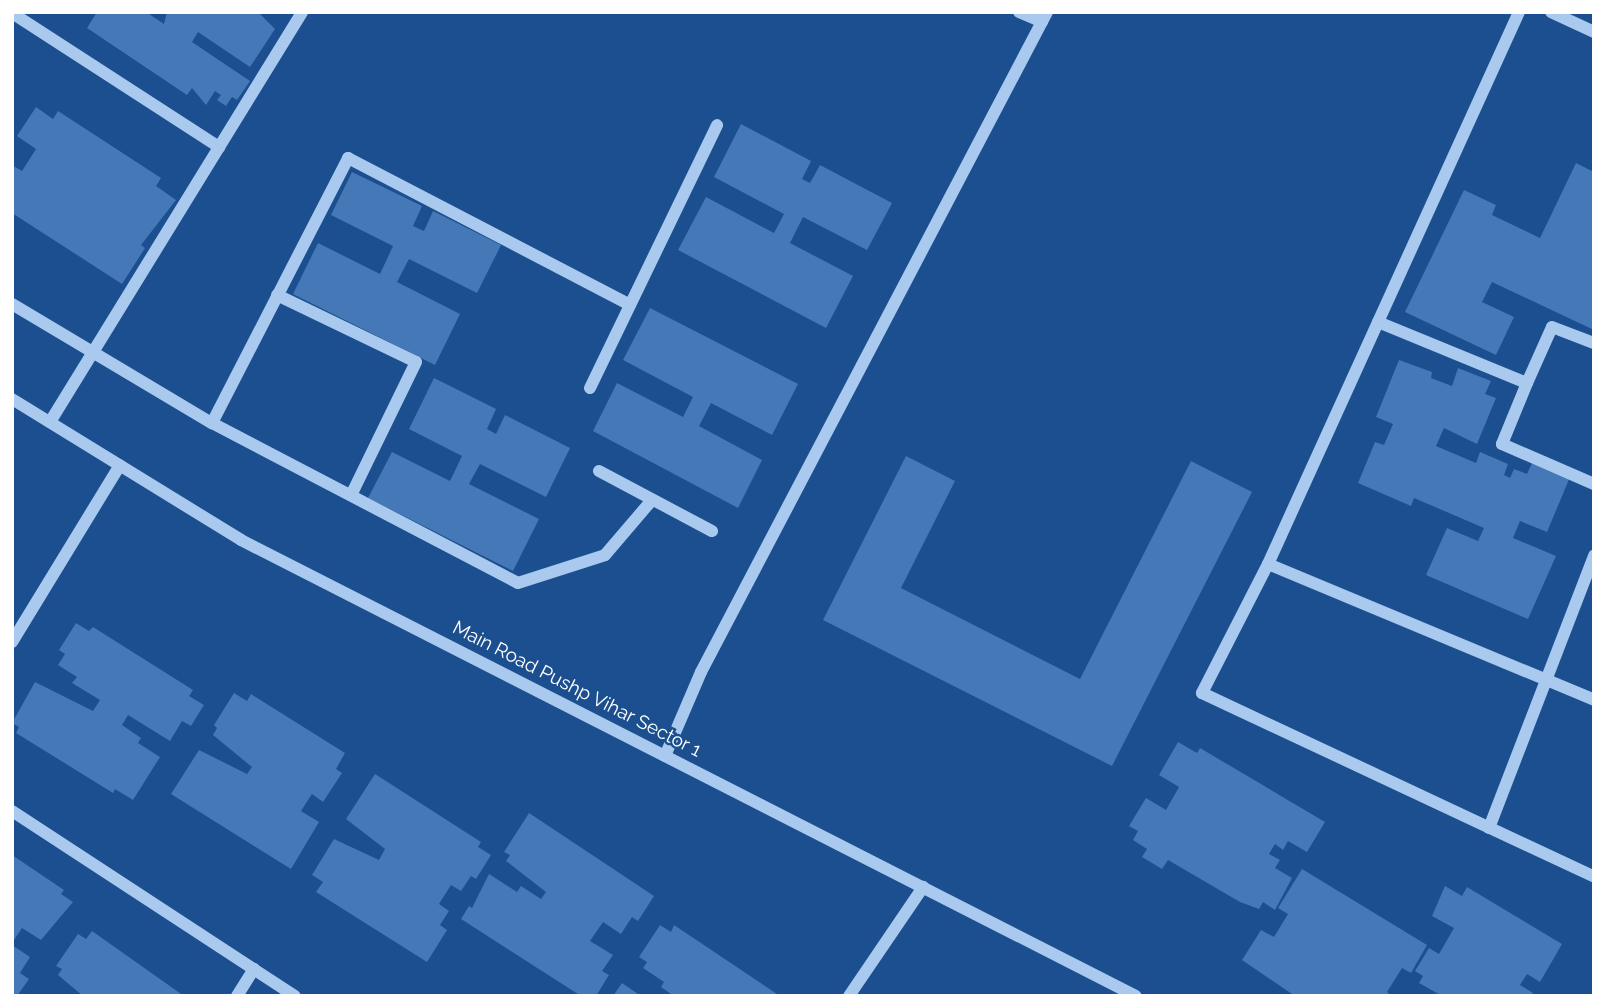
<!DOCTYPE html>
<style>
body{margin:0}
#map{position:relative;width:1606px;height:1008px;overflow:hidden;background:#1b4f8f;font-family:Raleway,sans-serif}
div>[style]{position:absolute}
.building>*{inset:0;background:#4478b7}
.minor>*{height:12px;margin:-6px;padding:0 6px;transform-origin:6px;border-radius:6px;background:#a9c9ee}
span{translate:-50% -50%;white-space:nowrap;text-align:center;line-height:1.15;-webkit-text-stroke:5px #1b4f8f;paint-order:stroke}
.street-label{font-size:19px;color:#fff}
.frame{position:absolute;inset:0;border:14px solid #fff;pointer-events:none}
</style>
<div id="map">
<div class="building">
<i style="clip-path:polygon(97px 12px,146px 12px,164px 24px,167px 12px,258px 12px,275px 29px,250px 67px,198px 32px,192px 42px,250px 81px,237px 100px,232px 97px,226px 106px,217px 100px,221px 95px,215px 91px,206px 105px,192px 88px,187px 95px,87px 28px)"></i>
<i style="clip-path:polygon(36px 107px,53px 119px,58px 111px,161px 178px,156px 186px,176px 200px,141px 245px,145px 248px,122px 284px,12px 213px,12px 165px,22px 171px,36px 149px,17px 136px)"></i>
<i style="clip-path:polygon(741px 124px,811px 161px,802px 179px,810px 183px,820px 165px,892px 203px,867px 250px,803px 217px,790px 243px,853px 276px,826px 328px,678px 250px,706px 197px,774px 233px,784px 214px,714px 177px)"></i>
<i style="clip-path:polygon(1576px 163px,1594px 172px,1594px 330px,1492px 282px,1482px 302px,1514px 317px,1496px 355px,1405px 312px,1464px 190px,1496px 205px,1492px 215px,1540px 238px)"></i>
<i style="clip-path:polygon(352px 172px,422px 206px,413px 226px,424px 231px,433px 211px,501px 245px,477px 293px,409px 259px,397px 282px,460px 314px,435px 365px,293px 294px,318px 243px,380px 274px,393px 246px,331px 215px)"></i>
<i style="clip-path:polygon(650px 308px,798px 384px,772px 435px,711px 403px,699px 426px,762px 460px,738px 508px,593px 431px,617px 383px,683px 417px,693px 397px,623px 360px)"></i>
<i style="clip-path:polygon(1399px 360px,1432px 372px,1431px 378px,1452px 386px,1458px 368px,1491px 381px,1485px 394px,1496px 398px,1477px 444px,1444px 428px,1436px 446px,1476px 463px,1480px 452px,1508px 464px,1504px 475px,1510px 478px,1514px 469px,1527px 474px,1533px 461px,1570px 477px,1547px 532px,1520px 521px,1513px 538px,1556px 556px,1528px 619px,1426px 575px,1447px 528px,1478px 541px,1484px 528px,1414px 498px,1411px 506px,1358px 483px,1375px 442px,1384px 445px,1393px 424px,1376px 417px)"></i>
<i style="clip-path:polygon(434px 378px,496px 409px,487px 429px,496px 434px,505px 415px,570px 448px,546px 497px,480px 464px,469px 484px,539px 519px,513px 571px,368px 498px,392px 452px,450px 481px,462px 456px,409px 429px)"></i>
<i style="clip-path:polygon(906px 456px,955px 481px,901px 588px,1080px 679px,1191px 461px,1252px 492px,1112px 766px,823px 620px)"></i>
<i style="clip-path:polygon(76px 623px,89px 631px,93px 627px,193px 690px,189px 696px,204px 705px,191px 726px,182px 721px,170px 741px,128px 715px,122px 725px,141px 738px,138px 743px,160px 757px,133px 800px,115px 789px,113px 793px,16px 733px,19px 727px,12px 723px,35px 682px,93px 711px,100px 700px,72px 683px,77px 677px,58px 665px,65px 654px,59px 650px)"></i>
<i style="clip-path:polygon(234px 693px,247px 701px,251px 694px,345px 753px,336px 769px,342px 773px,323px 802px,312px 794px,301px 811px,319px 822px,291px 869px,171px 794px,199px 750px,247px 774px,252px 767px,213px 735px,217px 728px,214px 725px)"></i>
<i style="clip-path:polygon(1178px 742px,1197px 753px,1200px 748px,1325px 822px,1307px 852px,1288px 841px,1283px 850px,1275px 844px,1269px 854px,1280px 860px,1275px 868px,1292px 878px,1275px 910px,1263px 902px,1259px 909px,1240px 902px,1168px 860px,1162px 869px,1142px 857px,1147px 849px,1133px 840px,1138px 831px,1129px 826px,1146px 798px,1166px 810px,1179px 787px,1159px 775px)"></i>
<i style="clip-path:polygon(375px 774px,481px 842px,478px 847px,491px 855px,476px 879px,471px 876px,461px 891px,451px 885px,439px 904px,449px 911px,440px 925px,447px 930px,427px 962px,316px 892px,323px 882px,312px 875px,334px 839px,379px 860px,385px 849px,346px 819px)"></i>
<i style="clip-path:polygon(529px 813px,654px 896px,638px 921px,632px 917px,621px 934px,603px 922px,590px 941px,613px 955px,602px 971px,609px 975px,596px 996px,581px 996px,461px 919px,469px 906px,472px 908px,489px 874px,517px 892px,521px 886px,541px 899px,546px 892px,506px 861px,510px 855px,504px 852px)"></i>
<i style="clip-path:polygon(12px 855px,64px 890px,61px 894px,73px 902px,41px 940px,22px 928px,12px 943px)"></i>
<i style="clip-path:polygon(1302px 869px,1427px 945px,1411px 973px,1402px 968px,1387px 992px,1392px 996px,1295px 996px,1242px 960px,1261px 930px,1274px 937px,1288px 914px,1278px 908px)"></i>
<i style="clip-path:polygon(1445px 886px,1462px 896px,1467px 887px,1562px 944px,1540px 982px,1527px 974px,1520px 985px,1533px 993px,1531px 996px,1442px 996px,1419px 983px,1423px 976px,1415px 971px,1429px 948px,1439px 954px,1454px 928px,1432px 916px)"></i>
<i style="clip-path:polygon(660px 925px,671px 932px,674px 925px,780px 996px,674px 996px,661px 987px,664px 982px,643px 968px,647px 962px,639px 957px)"></i>
<i style="clip-path:polygon(92px 931px,184px 996px,83px 996px,58px 975px,62px 969px,56px 966px,78px 934px,86px 939px)"></i>
<i style="clip-path:polygon(12px 945px,30px 957px,20px 973px,29px 979px,17px 996px,12px 996px)"></i>
<i style="clip-path:polygon(622px 983px,641px 996px,613px 996px)"></i>
</div>
<div class="minor">
<i style="left:1019px;top:12px;width:25px;rotate:23deg"></i>
<i style="left:1519px;top:12px;width:606px;rotate:114.45deg"></i>
<i style="left:1268px;top:564px;width:145px;rotate:117.1deg"></i>
<i style="left:1202px;top:693px;width:433px;rotate:25.1deg"></i>
<i style="left:1551px;top:12px;width:47px;rotate:24.9deg"></i>
<i style="left:12px;top:13px;width:247px;rotate:32.9deg"></i>
<i style="left:277px;top:295px;width:154px;rotate:25.7deg"></i>
<i style="left:416px;top:362px;width:148px;rotate:116deg"></i>
<i style="left:12px;top:304px;width:233px;rotate:30.8deg"></i>
<i style="left:212px;top:423px;width:298px;rotate:-62.8deg"></i>
<i style="left:348px;top:158px;width:318px;rotate:27.5deg"></i>
<i style="left:1378px;top:322px;width:161px;rotate:22.3deg"></i>
<i style="left:1527px;top:383px;width:61px;rotate:-65.9deg"></i>
<i style="left:1552px;top:327px;width:45px;rotate:20.9deg"></i>
<i style="left:1527px;top:383px;width:66px;rotate:112.3deg"></i>
<i style="left:1502px;top:444px;width:100px;rotate:23.5deg"></i>
<i style="left:590px;top:388px;width:292px;rotate:-64.2deg"></i>
<i style="left:12px;top:399px;width:269px;rotate:31.6deg"></i>
<i style="left:241px;top:540px;width:1004px;rotate:27deg"></i>
<i style="left:50px;top:422px;width:481px;rotate:-58.4deg"></i>
<i style="left:212px;top:423px;width:345px;rotate:27.6deg"></i>
<i style="left:518px;top:583px;width:91px;rotate:-17.8deg"></i>
<i style="left:605px;top:555px;width:72px;rotate:-49.5deg"></i>
<i style="left:599px;top:471px;width:128px;rotate:28deg"></i>
<i style="left:1268px;top:564px;width:353px;rotate:22.6deg"></i>
<i style="left:12px;top:642px;width:207px;rotate:-58.6deg"></i>
<i style="left:665px;top:756px;width:91px;rotate:-66.8deg"></i>
<i style="left:701px;top:672px;width:745px;rotate:-62.33deg"></i>
<i style="left:12px;top:811px;width:338px;rotate:33.2deg"></i>
<i style="left:1489px;top:828px;width:292px;rotate:-68.9deg"></i>
<i style="left:237px;top:996px;width:32px;rotate:-58deg"></i>
<i style="left:849px;top:996px;width:132px;rotate:-55.8deg"></i>
</div>
<div class="street-label">
<span style="left:577px;top:689px;rotate:27deg">Main Road Pushp Vihar Sector 1</span>
</div>
<div class="frame"></div>
</div>
